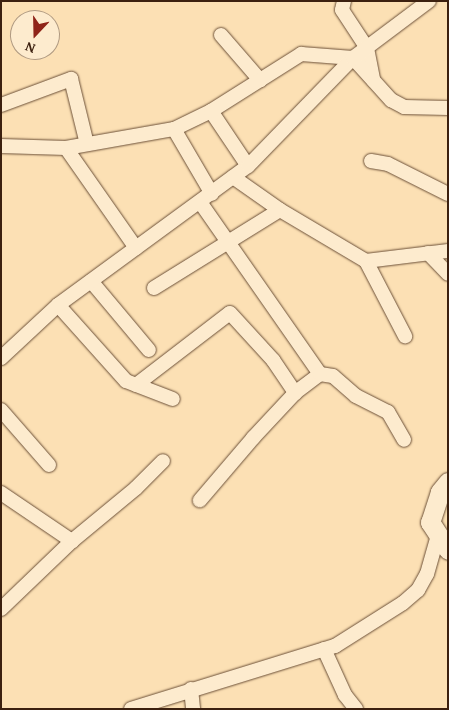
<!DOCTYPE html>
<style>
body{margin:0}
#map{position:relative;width:449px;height:710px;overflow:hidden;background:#fce0b4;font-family:"Gentium Book Plus",serif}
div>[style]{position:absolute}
.roads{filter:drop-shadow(0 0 1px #6c5038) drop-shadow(0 0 1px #6c5038)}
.street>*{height:14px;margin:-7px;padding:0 7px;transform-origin:7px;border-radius:7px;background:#fdebce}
.secondary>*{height:19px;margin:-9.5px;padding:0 9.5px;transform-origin:9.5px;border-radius:9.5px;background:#fdebce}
span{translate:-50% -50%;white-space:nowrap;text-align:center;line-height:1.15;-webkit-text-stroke:4px #fdebce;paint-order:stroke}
.frame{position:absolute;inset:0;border:2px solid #3c200f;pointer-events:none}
.north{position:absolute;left:10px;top:10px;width:50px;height:50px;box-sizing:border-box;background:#fdebce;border:1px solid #b09a82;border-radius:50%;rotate:201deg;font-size:14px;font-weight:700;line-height:20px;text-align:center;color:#3c200f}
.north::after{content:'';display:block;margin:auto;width:18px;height:22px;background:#8f2418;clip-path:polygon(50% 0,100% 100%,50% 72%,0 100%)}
</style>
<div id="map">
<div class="roads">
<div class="street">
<i style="left:344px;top:1px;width:9px;rotate:103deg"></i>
<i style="left:342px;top:10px;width:45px;rotate:56.7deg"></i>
<i style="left:367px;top:48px;width:33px;rotate:79deg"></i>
<i style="left:221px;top:35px;width:60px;rotate:49.1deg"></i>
<i style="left:1px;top:105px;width:75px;rotate:-20.4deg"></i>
<i style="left:71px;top:79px;width:67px;rotate:76.2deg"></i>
<i style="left:211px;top:111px;width:66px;rotate:56.1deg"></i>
<i style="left:174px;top:129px;width:75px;rotate:59.7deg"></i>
<i style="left:1px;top:146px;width:65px;rotate:1.8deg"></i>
<i style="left:66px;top:148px;width:110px;rotate:-10deg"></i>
<i style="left:174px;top:129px;width:41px;rotate:-25.9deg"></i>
<i style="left:211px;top:111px;width:107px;rotate:-32.3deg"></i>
<i style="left:301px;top:54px;width:52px;rotate:4.4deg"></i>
<i style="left:353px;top:58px;width:57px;rotate:47.9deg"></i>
<i style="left:391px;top:100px;width:15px;rotate:28deg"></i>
<i style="left:404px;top:107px;width:44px;rotate:1.3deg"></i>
<i style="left:66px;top:148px;width:122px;rotate:55deg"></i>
<i style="left:371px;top:161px;width:17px;rotate:10deg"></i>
<i style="left:388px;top:164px;width:67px;rotate:26.6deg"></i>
<i style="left:233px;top:177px;width:57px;rotate:35.1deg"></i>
<i style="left:280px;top:210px;width:100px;rotate:30.7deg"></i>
<i style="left:366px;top:261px;width:83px;rotate:-7deg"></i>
<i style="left:200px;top:202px;width:210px;rotate:55.1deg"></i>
<i style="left:320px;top:374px;width:31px;rotate:143deg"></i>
<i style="left:295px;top:393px;width:62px;rotate:133deg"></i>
<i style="left:253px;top:438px;width:82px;rotate:130.5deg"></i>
<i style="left:428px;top:253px;width:29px;rotate:46deg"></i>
<i style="left:366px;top:261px;width:85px;rotate:62.5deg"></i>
<i style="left:91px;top:281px;width:90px;rotate:50deg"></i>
<i style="left:154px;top:288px;width:148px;rotate:-31.8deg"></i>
<i style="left:58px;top:305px;width:102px;rotate:48.2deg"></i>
<i style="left:126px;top:381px;width:50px;rotate:21deg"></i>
<i style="left:1px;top:358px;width:78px;rotate:-42.9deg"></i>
<i style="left:58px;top:305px;width:235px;rotate:-36.2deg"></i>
<i style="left:248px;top:166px;width:151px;rotate:-45.8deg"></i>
<i style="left:353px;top:58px;width:95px;rotate:-36.9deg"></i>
<i style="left:320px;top:374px;width:13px;rotate:9deg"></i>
<i style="left:333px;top:376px;width:30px;rotate:41deg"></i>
<i style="left:356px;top:396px;width:36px;rotate:27deg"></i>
<i style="left:388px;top:412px;width:32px;rotate:60deg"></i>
<i style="left:136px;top:385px;width:118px;rotate:-37.5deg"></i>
<i style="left:230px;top:313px;width:64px;rotate:47.5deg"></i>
<i style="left:273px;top:360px;width:40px;rotate:56deg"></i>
<i style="left:1px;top:410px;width:73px;rotate:48.9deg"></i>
<i style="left:1px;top:493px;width:86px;rotate:34.1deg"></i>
<i style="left:72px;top:541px;width:83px;rotate:-39.6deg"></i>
<i style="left:136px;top:488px;width:38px;rotate:-45deg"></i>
<i style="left:1px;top:609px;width:98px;rotate:-43.8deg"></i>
<i style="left:324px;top:649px;width:51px;rotate:65.5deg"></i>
<i style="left:345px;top:695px;width:18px;rotate:52deg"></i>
<i style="left:191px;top:689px;width:20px;rotate:84deg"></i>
<i style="left:131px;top:709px;width:214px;rotate:-17.2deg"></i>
<i style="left:335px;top:646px;width:80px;rotate:-32.3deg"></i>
<i style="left:403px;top:603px;width:20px;rotate:-41deg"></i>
<i style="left:418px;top:590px;width:18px;rotate:-61deg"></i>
<i style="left:427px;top:574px;width:41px;rotate:-74.2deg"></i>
</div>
<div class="secondary">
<i style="left:448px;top:482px;width:13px;rotate:129deg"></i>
<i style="left:440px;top:492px;width:32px;rotate:108deg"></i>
<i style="left:430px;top:522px;width:33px;rotate:57deg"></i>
</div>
</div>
<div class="frame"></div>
<div class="north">N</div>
</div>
